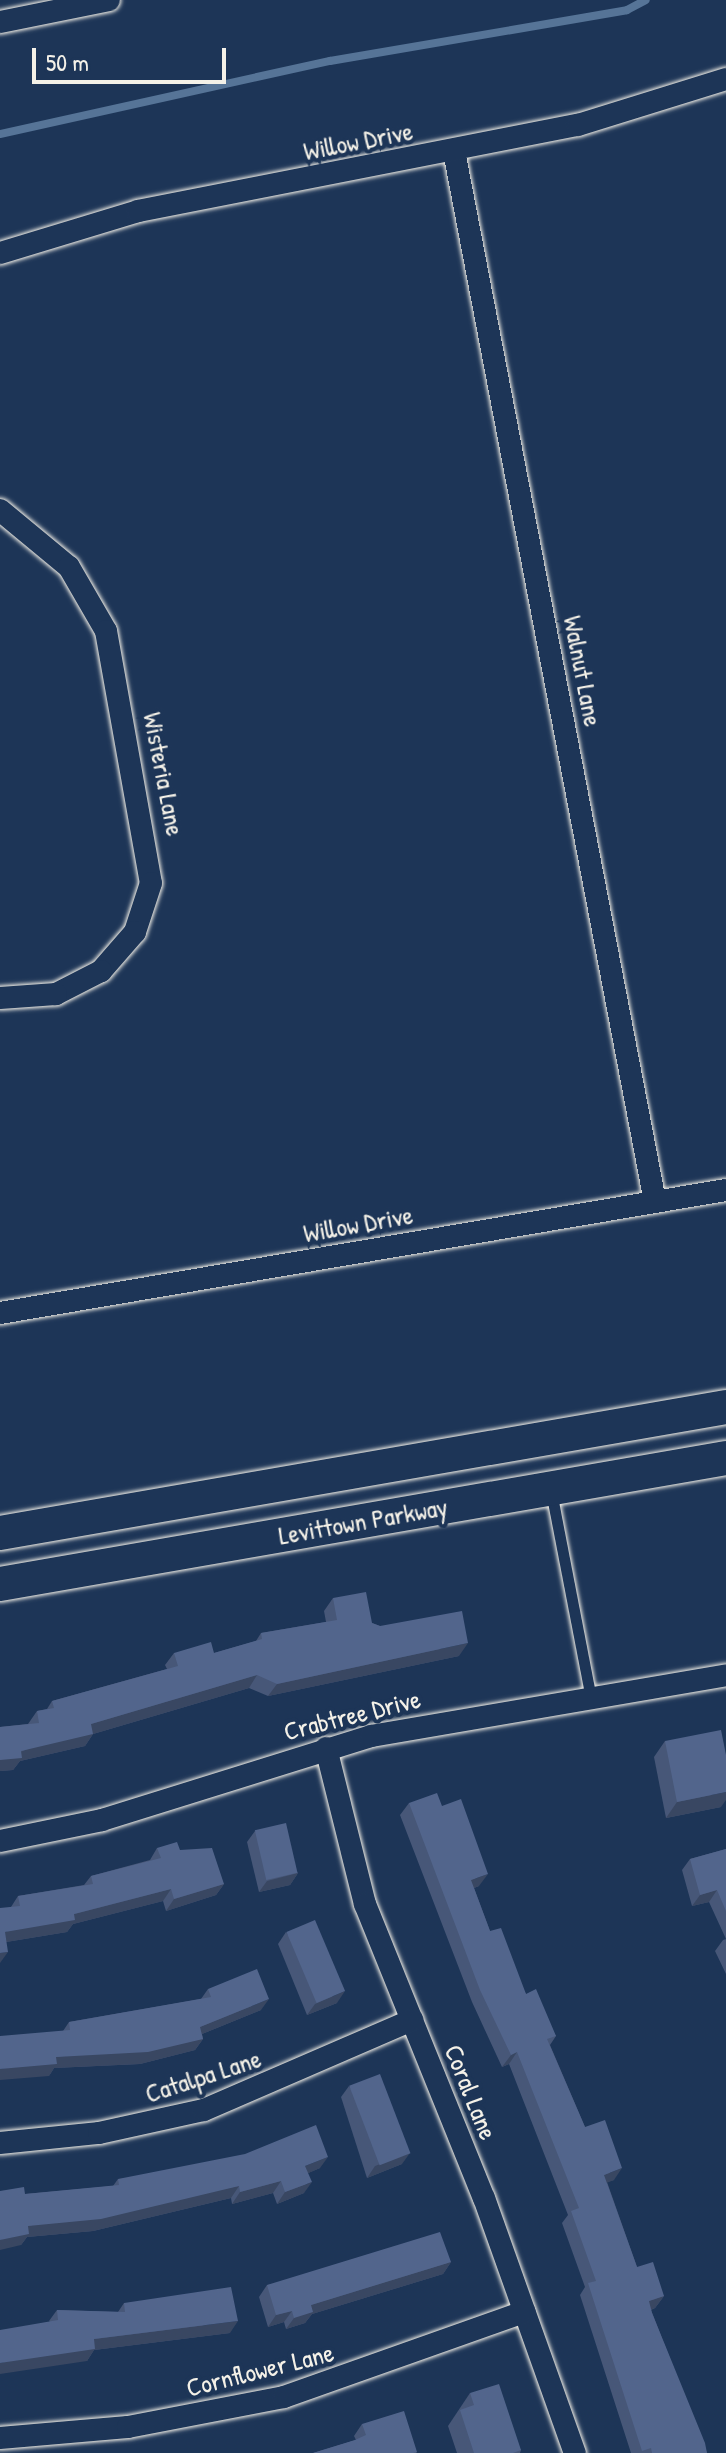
<!DOCTYPE html>
<style>
body{margin:0}
#map{position:relative;width:726px;height:2453px;overflow:hidden;background:#1d3557;font-family:"Patrick Hand",sans-serif}
div>[style]{position:absolute}
.stream>*{height:8px;margin:-4px;padding:0 4px;transform-origin:4px;border-radius:4px;background:#567497}
.roads{filter:drop-shadow(0 0 2px #f4f1e8) drop-shadow(0 0 2px #f4f1e8)}
.service>*{height:11px;margin:-5.5px;padding:0 5.5px;transform-origin:5.5px;border-radius:5.5px;background:#1d3557}
.minor>*{height:22px;margin:-11px;padding:0 11px;transform-origin:11px;border-radius:11px;background:#1d3557}
.primary>*{height:34px;margin:-17px;padding:0 17px;transform-origin:17px;border-radius:17px;background:#1d3557}
.wall>*{inset:0;background:#475778}
.shaded-wall>*{inset:0;background:#394762}
.building>*{inset:0;background:#52658c;transform-origin:0 0}
span{translate:-50% -50%;white-space:nowrap;text-align:center;line-height:1.15;-webkit-text-stroke:8px #1d3557;paint-order:stroke}
.street-label{font-size:26px;color:#f4f1e8}
.scale{position:absolute;left:32px;top:48px;width:194px;height:36px;box-sizing:border-box;border:4px solid #f4f1e8;border-top:0;padding-left:10px;font-size:24px;line-height:28px;white-space:nowrap;color:#f4f1e8;-webkit-text-stroke:6px #1d3557;paint-order:stroke}
</style>
<div id="map">
<div class="stream">
<i style="left:0;top:134px;width:338px;rotate:-12.5deg"></i>
<i style="left:330px;top:61px;width:301px;rotate:-9.7deg"></i>
<i style="left:627px;top:10px;width:21px;rotate:-28deg"></i>
</div>
<div class="roads">
<div class="service">
<i style="left:551px;top:1491px;width:212px;rotate:79.1deg"></i>
</div>
<div class="minor">
<i style="left:0;top:22px;width:111px;rotate:-11.4deg"></i>
<i style="left:454px;top:151px;width:1070px;rotate:79.17deg"></i>
<i style="left:0;top:253px;width:144px;rotate:-16.9deg"></i>
<i style="left:138px;top:211px;width:448px;rotate:-11.1deg"></i>
<i style="left:578px;top:125px;width:155px;rotate:-17.3deg"></i>
<i style="left:0;top:510px;width:89px;rotate:39.6deg"></i>
<i style="left:69px;top:567px;width:74px;rotate:60deg"></i>
<i style="left:106px;top:631px;width:256px;rotate:79.9deg"></i>
<i style="left:151px;top:883px;width:52px;rotate:108.1deg"></i>
<i style="left:135px;top:932px;width:52px;rotate:131.1deg"></i>
<i style="left:101px;top:971px;width:51px;rotate:152.9deg"></i>
<i style="left:56px;top:994px;width:56px;rotate:175.9deg"></i>
<i style="left:0;top:1313px;width:736px;rotate:-9.62deg"></i>
<i style="left:326px;top:1748px;width:161px;rotate:76deg"></i>
<i style="left:365px;top:1904px;width:317px;rotate:68deg"></i>
<i style="left:484px;top:2198px;width:271px;rotate:70.4deg"></i>
<i style="left:0;top:1841px;width:104px;rotate:-11.6deg"></i>
<i style="left:102px;top:1820px;width:282px;rotate:-17.3deg"></i>
<i style="left:371px;top:1736px;width:360px;rotate:-9.7deg"></i>
<i style="left:0;top:2143px;width:100px;rotate:-5.8deg"></i>
<i style="left:99px;top:2133px;width:107px;rotate:-12.4deg"></i>
<i style="left:204px;top:2110px;width:227px;rotate:-23.4deg"></i>
<i style="left:0;top:2438px;width:128px;rotate:-4.9deg"></i>
<i style="left:128px;top:2427px;width:159px;rotate:-10.9deg"></i>
<i style="left:284px;top:2397px;width:255px;rotate:-19.5deg"></i>
</div>
<div class="primary">
<i style="left:0;top:1533px;width:737px;rotate:-9.85deg"></i>
<i style="left:0;top:1584px;width:737px;rotate:-9.85deg"></i>
</div>
</div>
<div class="wall">
<i style="clip-path:polygon(333px 1598px,372px 1623px,459px 1656px,268px 1696px,249px 1688px,93px 1734px,85px 1746px,20px 1761px,13px 1770px,0 1771px,0 1727px,28px 1724px,37px 1711px,47px 1709px,52px 1701px,167px 1669px,165px 1665px,174px 1653px,214px 1653px,256px 1641px,261px 1633px,326px 1622px,324px 1611px)"></i>
<i style="clip-path:polygon(665px 1741px,721px 1807px,666px 1818px,654px 1757px)"></i>
<i style="clip-path:polygon(409px 1803px,442px 1806px,479px 1886px,474px 1888px,490px 1931px,526px 1994px,556px 2036px,550px 2045px,585px 2127px,614px 2180px,607px 2182px,637px 2267px,664px 2296px,655px 2308px,651px 2310px,707px 2453px,631px 2453px,580px 2295px,585px 2287px,562px 2223px,568px 2215px,509px 2064px,502px 2067px,472px 2002px,400px 1815px)"></i>
<i style="clip-path:polygon(255px 1831px,298px 1873px,290px 1885px,259px 1892px,247px 1842px)"></i>
<i style="clip-path:polygon(157px 1848px,180px 1850px,224px 1884px,216px 1895px,166px 1911px,163px 1901px,73px 1924px,67px 1932px,6px 1942px,11px 1907px,18px 1896px,84px 1885px,91px 1876px,150px 1860px)"></i>
<i style="clip-path:polygon(726px 1849px,726px 1974px,715px 1951px,723px 1940px,726px 1939px,709px 1902px,692px 1906px,682px 1870px,690px 1859px)"></i>
<i style="clip-path:polygon(286px 1932px,337px 2003px,307px 2015px,278px 1944px)"></i>
<i style="clip-path:polygon(208px 1989px,261px 2010px,202px 2034px,203px 2039px,195px 2050px,140px 2064px,54px 2068px,49px 2076px,63px 2031px,69px 2022px,201px 1999px)"></i>
<i style="clip-path:polygon(349px 2086px,402px 2164px,367px 2178px,341px 2097px)"></i>
<i style="clip-path:polygon(320px 2168px,308px 2173px,304px 2193px,277px 2204px,273px 2193px,232px 2204px,231px 2198px,93px 2231px,27px 2237px,21px 2245px,25px 2194px,113px 2186px,118px 2179px)"></i>
<i style="clip-path:polygon(451px 2262px,443px 2274px,312px 2314px,305px 2323px,286px 2329px,284px 2322px,268px 2327px,259px 2297px,267px 2285px)"></i>
<i style="clip-path:polygon(124px 2303px,230px 2333px,94px 2350px,87px 2361px,49px 2321px,57px 2310px,118px 2312px)"></i>
<i style="clip-path:polygon(470px 2393px,521px 2450px,520px 2453px,457px 2453px,448px 2426px)"></i>
<i style="clip-path:polygon(362px 2424px,417px 2452px,416px 2453px,313px 2453px,356px 2440px,354px 2436px)"></i>
</div>
<div class="shaded-wall">
<i style="clip-path:polygon(468px 1643px,459px 1656px,268px 1696px,277px 1684px)"></i>
<i style="clip-path:polygon(257px 1675px,249px 1688px,93px 1734px,85px 1746px,20px 1761px,13px 1770px,0 1771px,0 1760px,91px 1724px)"></i>
<i style="clip-path:polygon(726px 1792px,726px 1800px,721px 1807px,666px 1818px,677px 1802px)"></i>
<i style="clip-path:polygon(298px 1873px,290px 1885px,259px 1892px,267px 1881px)"></i>
<i style="clip-path:polygon(488px 1874px,479px 1886px,463px 1892px,471px 1880px)"></i>
<i style="clip-path:polygon(224px 1884px,216px 1895px,166px 1911px,174px 1899px)"></i>
<i style="clip-path:polygon(171px 1889px,163px 1901px,73px 1924px,67px 1932px,0 1943px,5px 1932px)"></i>
<i style="clip-path:polygon(717px 1890px,709px 1902px,692px 1906px,700px 1895px)"></i>
<i style="clip-path:polygon(8px 1952px,0 1963px,0 1953px)"></i>
<i style="clip-path:polygon(345px 1991px,337px 2003px,307px 2015px,315px 2004px)"></i>
<i style="clip-path:polygon(269px 1999px,261px 2010px,192px 2038px,200px 2027px)"></i>
<i style="clip-path:polygon(203px 2039px,195px 2050px,140px 2064px,54px 2068px,49px 2076px,0 2080px,0 2069px,56px 2057px)"></i>
<i style="clip-path:polygon(517px 2052px,509px 2064px,502px 2067px,511px 2055px)"></i>
<i style="clip-path:polygon(410px 2153px,402px 2164px,367px 2178px,375px 2166px)"></i>
<i style="clip-path:polygon(328px 2157px,320px 2168px,297px 2178px,305px 2166px)"></i>
<i style="clip-path:polygon(622px 2168px,614px 2180px,596px 2187px,604px 2175px)"></i>
<i style="clip-path:polygon(281px 2181px,273px 2193px,232px 2204px,240px 2192px)"></i>
<i style="clip-path:polygon(312px 2182px,304px 2193px,277px 2204px,285px 2192px)"></i>
<i style="clip-path:polygon(239px 2186px,231px 2198px,93px 2231px,27px 2237px,21px 2245px,0 2250px,0 2240px,28px 2226px)"></i>
<i style="clip-path:polygon(451px 2262px,443px 2274px,312px 2314px,305px 2323px,286px 2329px,294px 2318px,311px 2305px)"></i>
<i style="clip-path:polygon(664px 2296px,655px 2308px,641px 2313px,649px 2301px)"></i>
<i style="clip-path:polygon(292px 2311px,284px 2322px,268px 2327px,276px 2315px)"></i>
<i style="clip-path:polygon(238px 2321px,230px 2333px,94px 2350px,87px 2361px,0 2374px,0 2363px,94px 2339px)"></i>
</div>
<div class="building">
<i style="clip-path:polygon(366px 1592px,372px 1623px,380px 1626px,462px 1611px,468px 1643px,277px 1684px,257px 1675px,91px 1724px,93px 1734px,21px 1751px,22px 1758px,0 1760px,0 1727px,39px 1723px,37px 1711px,54px 1708px,52px 1701px,178px 1666px,174px 1653px,211px 1642px,214px 1653px,262px 1639px,261px 1633px,337px 1620px,333px 1598px)"></i>
<i style="clip-path:polygon(721px 1730px,726px 1755px,726px 1792px,677px 1802px,665px 1741px)"></i>
<i style="clip-path:polygon(437px 1793px,442px 1806px,461px 1799px,488px 1874px,471px 1880px,490px 1931px,501px 1928px,526px 1994px,536px 1989px,556px 2036px,547px 2039px,585px 2127px,605px 2120px,622px 2168px,604px 2175px,637px 2267px,653px 2262px,664px 2296px,649px 2301px,652px 2313px,705px 2443px,707px 2453px,652px 2453px,651px 2448px,642px 2451px,588px 2283px,596px 2281px,571px 2211px,579px 2208px,517px 2052px,511px 2055px,480px 1990px,409px 1803px)"></i>
<i style="left:286px;top:1823px;width:51px;height:32px;rotate:77deg"></i>
<i style="clip-path:polygon(177px 1842px,180px 1850px,212px 1848px,224px 1884px,174px 1899px,171px 1889px,74px 1914px,75px 1920px,5px 1932px,8px 1952px,0 1953px,0 1908px,20px 1906px,18px 1896px,93px 1884px,91px 1876px,161px 1858px,157px 1848px)"></i>
<i style="clip-path:polygon(726px 1849px,726px 1911px,717px 1890px,700px 1895px,690px 1859px)"></i>
<i style="left:315px;top:1920px;width:77px;height:31px;rotate:67deg"></i>
<i style="clip-path:polygon(257px 1969px,269px 1999px,200px 2027px,203px 2039px,148px 2052px,56px 2057px,57px 2064px,0 2069px,0 2036px,70px 2030px,69px 2022px,211px 1997px,208px 1989px)"></i>
<i style="left:380px;top:2074px;width:85px;height:33px;rotate:69deg"></i>
<i style="clip-path:polygon(316px 2125px,328px 2157px,305px 2166px,312px 2182px,285px 2192px,281px 2181px,240px 2192px,239px 2186px,101px 2219px,28px 2226px,29px 2234px,0 2240px,0 2191px,24px 2187px,25px 2194px,119px 2185px,118px 2179px,245px 2154px)"></i>
<i style="clip-path:polygon(440px 2232px,451px 2262px,311px 2305px,313px 2312px,294px 2318px,292px 2311px,276px 2315px,267px 2285px)"></i>
<i style="clip-path:polygon(231px 2287px,238px 2321px,94px 2339px,95px 2349px,0 2363px,0 2330px,58px 2320px,57px 2310px,125px 2312px,124px 2303px)"></i>
<i style="clip-path:polygon(499px 2384px,521px 2450px,513px 2453px,474px 2453px,460px 2410px,474px 2405px,470px 2393px)"></i>
<i style="clip-path:polygon(404px 2411px,417px 2452px,413px 2453px,313px 2453px,355px 2440px,366px 2435px,362px 2424px)"></i>
</div>
<div class="street-label">
<span style="left:358px;top:141px;rotate:-11deg">Willow Drive</span>
<span style="left:583px;top:671px;rotate:79deg">Walnut Lane</span>
<span style="left:164px;top:774px;rotate:79deg">Wisteria Lane</span>
<span style="left:358px;top:1224px;rotate:-10deg">Willow Drive</span>
<span style="left:363px;top:1521px;rotate:-10deg">Levittown Parkway</span>
<span style="left:352px;top:1715px;rotate:-14deg">Crabtree Drive</span>
<span style="left:203px;top:2076px;rotate:-18deg">Catalpa Lane</span>
<span style="left:471px;top:2092px;rotate:68deg">Coral Lane</span>
<span style="left:260px;top:2370px;rotate:-14deg">Cornflower Lane</span>
</div>
<div class="scale">50 m</div>
</div>
